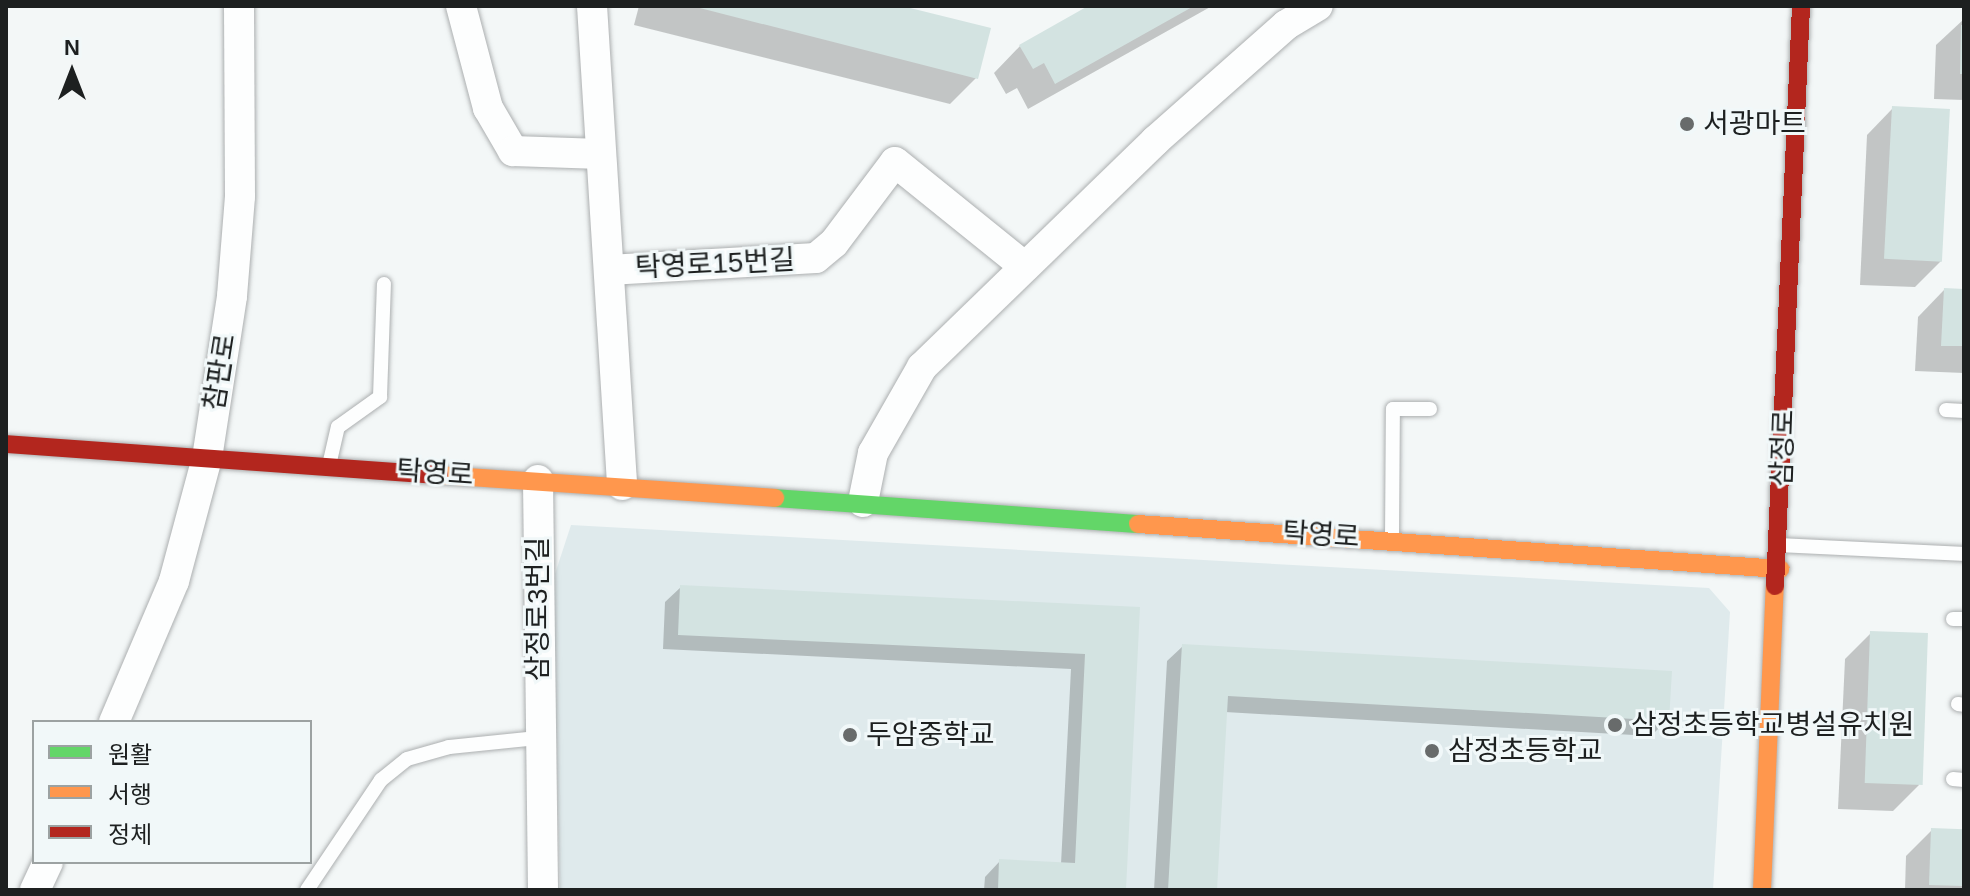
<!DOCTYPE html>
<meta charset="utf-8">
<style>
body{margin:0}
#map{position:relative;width:1970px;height:896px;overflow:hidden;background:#f3f7f7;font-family:Helvetica,"Noto Sans KR",sans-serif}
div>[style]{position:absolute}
.built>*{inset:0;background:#dfeaec}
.shadow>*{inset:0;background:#0003}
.building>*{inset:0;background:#d3e3e1;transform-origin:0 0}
.roads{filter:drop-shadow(0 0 2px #acafb0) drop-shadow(0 0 2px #acafb0)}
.lane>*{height:14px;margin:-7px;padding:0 7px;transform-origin:7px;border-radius:7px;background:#fdfefe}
.street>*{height:30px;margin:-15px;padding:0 15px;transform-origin:15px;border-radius:15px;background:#fdfefe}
.fast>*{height:18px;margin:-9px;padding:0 9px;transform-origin:9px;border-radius:9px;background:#63d668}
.slow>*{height:18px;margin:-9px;padding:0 9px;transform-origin:9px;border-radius:9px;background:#ff974d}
.jam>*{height:18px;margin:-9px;padding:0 9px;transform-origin:9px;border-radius:9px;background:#b3261e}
.dots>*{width:22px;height:22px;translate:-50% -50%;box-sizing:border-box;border:4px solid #f1f8f9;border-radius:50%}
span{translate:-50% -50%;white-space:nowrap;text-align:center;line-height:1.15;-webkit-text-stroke:6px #f1f8f9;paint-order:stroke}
.poi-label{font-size:28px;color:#1d2020}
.left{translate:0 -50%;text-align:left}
.street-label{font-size:28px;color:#1d2020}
.frame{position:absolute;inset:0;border:8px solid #1d2020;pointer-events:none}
.legend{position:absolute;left:32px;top:720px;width:280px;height:144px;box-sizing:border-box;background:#f1f8f9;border:2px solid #9ca2a2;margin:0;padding:10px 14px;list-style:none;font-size:24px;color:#1d2020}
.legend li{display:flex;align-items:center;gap:16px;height:40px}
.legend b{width:40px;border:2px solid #9ca2a2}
.north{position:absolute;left:32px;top:32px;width:80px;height:80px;-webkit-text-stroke:6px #f1f8f9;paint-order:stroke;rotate:0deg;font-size:22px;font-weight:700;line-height:32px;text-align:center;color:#1d2020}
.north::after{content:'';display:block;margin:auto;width:28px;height:36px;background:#1d2020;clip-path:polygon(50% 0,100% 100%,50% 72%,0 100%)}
</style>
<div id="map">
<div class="built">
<i style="clip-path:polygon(571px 525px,1709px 588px,1730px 612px,1713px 890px,560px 890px,553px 580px)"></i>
</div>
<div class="shadow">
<i style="clip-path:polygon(639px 6px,894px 6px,976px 78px,950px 104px,634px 25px)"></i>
<i style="clip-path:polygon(1092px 6px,1212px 6px,1028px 109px,1017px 88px,1006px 94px,994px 73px,1020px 46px)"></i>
<i style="clip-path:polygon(1964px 19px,1964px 100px,1934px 99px,1936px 45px)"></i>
<i style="clip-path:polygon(1893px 108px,1941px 261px,1915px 287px,1860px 285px,1867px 135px)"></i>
<i style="clip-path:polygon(1944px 290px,1964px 291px,1964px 373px,1915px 371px,1918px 317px)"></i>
<i style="clip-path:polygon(681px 587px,1138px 609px,1124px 890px,984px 890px,985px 877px,1000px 861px,1061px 864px,1071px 669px,663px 649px,665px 602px)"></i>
<i style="clip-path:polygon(1871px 633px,1919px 785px,1893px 811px,1838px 809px,1845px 659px)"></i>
<i style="clip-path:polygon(1183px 646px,1667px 720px,1651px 736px,1225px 712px,1215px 890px,1154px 890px,1167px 661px)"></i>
<i style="clip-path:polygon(1932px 830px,1964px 831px,1964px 890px,1905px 890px,1906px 856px)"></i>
</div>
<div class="building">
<i style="clip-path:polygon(692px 6px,902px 6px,991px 28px,978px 79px)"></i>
<i style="clip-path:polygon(1088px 6px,1194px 6px,1055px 84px,1044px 63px,1033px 69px,1019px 45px)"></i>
<i style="clip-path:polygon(1961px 25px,1964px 25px,1964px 74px,1960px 74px)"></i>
<i style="left:1892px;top:106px;width:58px;height:153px;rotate:3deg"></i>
<i style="clip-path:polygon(1944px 288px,1964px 289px,1964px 346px,1941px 346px)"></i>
<i style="clip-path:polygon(680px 585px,1140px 607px,1126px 890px,998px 890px,999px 859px,1075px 863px,1085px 654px,678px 635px)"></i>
<i style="left:1870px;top:631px;width:58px;height:152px;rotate:2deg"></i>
<i style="clip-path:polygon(1182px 644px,1672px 671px,1669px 721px,1228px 696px,1217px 890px,1168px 890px)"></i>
<i style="left:1931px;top:828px;width:33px;height:57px;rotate:2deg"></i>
</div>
<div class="roads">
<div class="lane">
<i style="left:1946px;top:410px;width:18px;rotate:3deg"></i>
<i style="left:330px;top:461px;width:35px;rotate:-77deg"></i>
<i style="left:338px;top:427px;width:52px;rotate:-35.5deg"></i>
<i style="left:380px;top:397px;width:113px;rotate:-88deg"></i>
<i style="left:1392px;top:539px;width:130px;rotate:-89.6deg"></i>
<i style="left:1393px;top:409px;width:37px"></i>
<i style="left:1780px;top:545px;width:184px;rotate:2.8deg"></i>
<i style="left:1953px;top:619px;width:11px"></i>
<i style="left:1958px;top:704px;width:6px;rotate:9deg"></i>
<i style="left:1953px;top:779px;width:11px;rotate:5deg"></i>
<i style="left:307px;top:890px;width:133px;rotate:-56.1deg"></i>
<i style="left:381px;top:780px;width:33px;rotate:-39deg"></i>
<i style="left:407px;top:759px;width:44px;rotate:-15.9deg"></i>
<i style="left:449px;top:747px;width:89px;rotate:-5.8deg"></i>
</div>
<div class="street">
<i style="left:461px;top:6px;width:106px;rotate:75.2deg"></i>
<i style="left:488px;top:108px;width:50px;rotate:59.8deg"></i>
<i style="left:513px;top:151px;width:88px;rotate:2deg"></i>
<i style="left:592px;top:6px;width:480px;rotate:86.4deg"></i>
<i style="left:609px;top:270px;width:207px;rotate:-3.3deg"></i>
<i style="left:816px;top:258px;width:23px;rotate:-40deg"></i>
<i style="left:834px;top:243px;width:101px;rotate:-53deg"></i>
<i style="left:895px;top:162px;width:167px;rotate:38.9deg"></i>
<i style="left:538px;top:480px;width:410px;rotate:89.3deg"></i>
<i style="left:863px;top:502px;width:50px;rotate:-78.5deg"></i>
<i style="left:873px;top:453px;width:99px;rotate:-60.3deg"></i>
<i style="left:922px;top:367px;width:325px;rotate:-44.1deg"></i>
<i style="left:1155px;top:141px;width:175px;rotate:-41.5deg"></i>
<i style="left:1286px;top:25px;width:37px;rotate:-31deg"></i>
<i style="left:114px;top:722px;width:153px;rotate:-66.9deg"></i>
<i style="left:174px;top:581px;width:127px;rotate:-75deg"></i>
<i style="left:207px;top:458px;width:164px;rotate:-81.2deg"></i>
<i style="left:232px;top:296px;width:99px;rotate:-85.4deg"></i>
<i style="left:240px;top:197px;width:191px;rotate:-90.3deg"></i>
<i style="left:35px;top:890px;width:31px;rotate:-65deg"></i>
</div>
<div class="fast">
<i style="left:775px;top:498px;width:364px;rotate:4.1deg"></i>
</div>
<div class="slow">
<i style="left:439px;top:475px;width:337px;rotate:3.9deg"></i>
<i style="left:1138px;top:524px;width:644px;rotate:4.01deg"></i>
<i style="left:1762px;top:890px;width:304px;rotate:-87.6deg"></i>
</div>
<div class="jam">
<i style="left:6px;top:444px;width:434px;rotate:4.1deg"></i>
<i style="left:1775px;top:586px;width:581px;rotate:-87.43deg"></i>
</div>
</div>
<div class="dots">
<i style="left:1687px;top:124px;background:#686b6b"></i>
<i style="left:1615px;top:725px;background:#686b6b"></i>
<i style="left:850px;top:735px;background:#686b6b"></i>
<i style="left:1432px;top:751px;background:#686b6b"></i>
</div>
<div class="poi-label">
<span class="left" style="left:1703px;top:124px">서광마트</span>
<span class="left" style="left:1631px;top:725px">삼정초등학교병설유치원</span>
<span class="left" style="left:866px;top:735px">두암중학교</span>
<span class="left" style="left:1448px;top:751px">삼정초등학교</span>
</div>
<div class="street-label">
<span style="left:715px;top:264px;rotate:-3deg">탁영로15번길</span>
<span style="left:220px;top:372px;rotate:-81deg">참판로</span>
<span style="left:1783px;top:448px;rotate:-88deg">삼정로</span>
<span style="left:435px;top:473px;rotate:4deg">탁영로</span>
<span style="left:1321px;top:535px;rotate:4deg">탁영로</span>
<span style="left:538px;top:609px;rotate:-90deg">삼정로3번길</span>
</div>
<div class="frame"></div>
<ul class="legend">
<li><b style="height:10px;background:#63d668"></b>원활</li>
<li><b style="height:10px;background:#ff974d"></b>서행</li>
<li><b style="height:10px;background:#b3261e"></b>정체</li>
</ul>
<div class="north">N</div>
</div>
